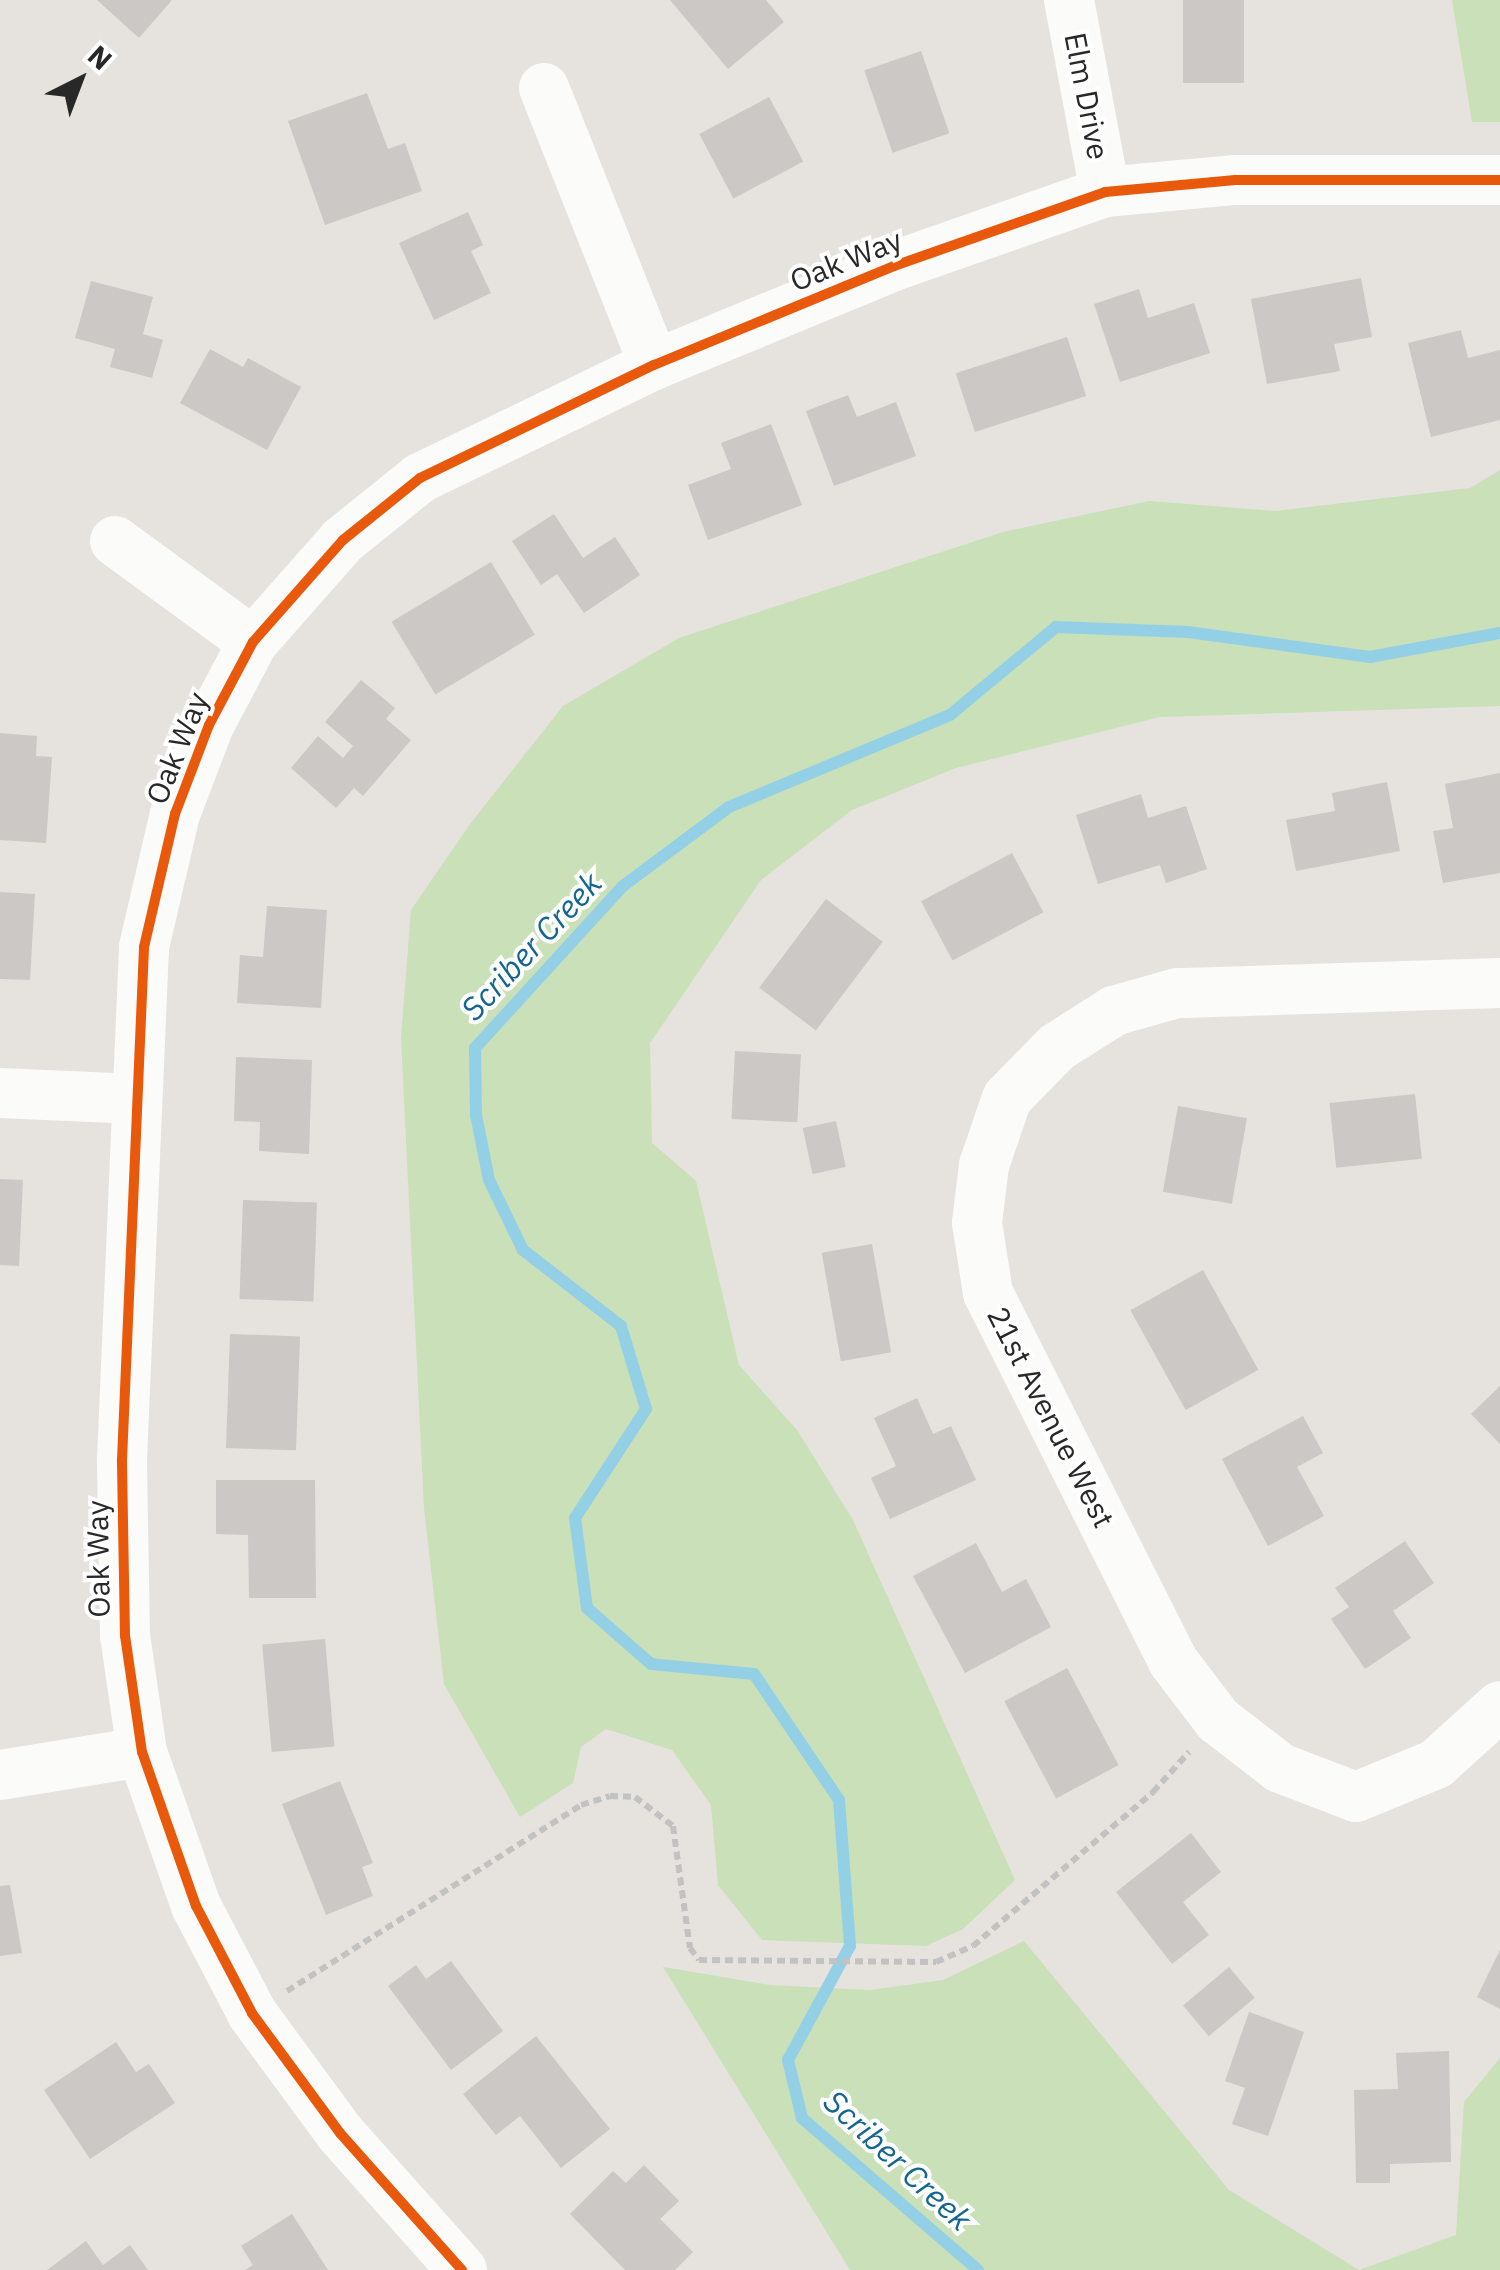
<!DOCTYPE html>
<style>
body{margin:0}
#map{position:relative;width:1500px;height:2270px;overflow:hidden;background:#e6e2de;font-family:"IBM Plex Sans",sans-serif}
div>[style]{position:absolute}
.green>*{inset:0;background:#c9e0b8}
.stream>*{height:12px;margin:-6px;padding:0 6px;transform-origin:6px;border-radius:6px;background:#94d0e5}
.building>*{inset:0;background:#cbc8c5;transform-origin:0 0}
.path>*{height:6px;margin-top:-3px;transform-origin:0;background:repeating-linear-gradient(90deg,#c3c2c2 0 8px,transparent 0 13px)}
.minor>*{height:50px;margin:-25px;padding:0 25px;transform-origin:25px;border-radius:25px;background:#fbfbfa}
.cycleway>*{height:10px;margin:-5px;padding:0 5px;transform-origin:5px;border-radius:5px;background:#e8590c}
span{translate:-50% -50%;white-space:nowrap;text-align:center;line-height:1.15;-webkit-text-stroke:8px #fff;paint-order:stroke}
.street-label{font-size:30px;color:#282828}
.water-label{font-size:32px;color:#136691;font-style:italic}
.north{position:absolute;left:30px;top:30px;width:100px;height:100px;-webkit-text-stroke:8px #fff;paint-order:stroke;rotate:42deg;font-size:28px;font-weight:700;line-height:40px;text-align:center;color:#282828}
.north::after{content:'';display:block;margin:auto;width:35px;height:45px;background:#282828;clip-path:polygon(50% 0,100% 100%,50% 72%,0 100%)}
</style>
<div id="map">
<div class="green">
<i style="clip-path:polygon(1452px 0,1500px 0,1500px 122px,1472px 122px)"></i>
<i style="clip-path:polygon(1500px 470px,1500px 706px,1160px 717px,956px 768px,852px 810px,761px 880px,650px 1043px,652px 1143px,696px 1181px,739px 1365px,797px 1430px,853px 1520px,1015px 1880px,963px 1929px,926px 1946px,762px 1940px,718px 1885px,711px 1805px,672px 1750px,606px 1729px,581px 1747px,573px 1783px,520px 1817px,444px 1684px,424px 1508px,401px 1038px,411px 910px,470px 824px,563px 706px,679px 638px,1003px 532px,1149px 501px,1275px 511px,1470px 488px)"></i>
<i style="clip-path:polygon(1024px 1941px,1229px 2190px,1359px 2270px,850px 2270px,663px 1967px,770px 1985px,870px 1990px,943px 1980px)"></i>
<i style="clip-path:polygon(1500px 2058px,1500px 2270px,1359px 2270px,1456px 2235px,1464px 2102px)"></i>
</div>
<div class="stream">
<i style="left:978px;top:2270px;width:233px;rotate:-139.2deg"></i>
<i style="left:802px;top:2118px;width:60px;rotate:-103.6deg"></i>
<i style="left:788px;top:2060px;width:130px;rotate:-61.5deg"></i>
<i style="left:850px;top:1946px;width:146px;rotate:-94.3deg"></i>
<i style="left:839px;top:1800px;width:152px;rotate:-124deg"></i>
<i style="left:754px;top:1674px;width:103px;rotate:-174.5deg"></i>
<i style="left:651px;top:1664px;width:85px;rotate:-138.8deg"></i>
<i style="left:587px;top:1608px;width:91px;rotate:-97.6deg"></i>
<i style="left:575px;top:1518px;width:130px;rotate:-56.9deg"></i>
<i style="left:646px;top:1409px;width:87px;rotate:-106.8deg"></i>
<i style="left:621px;top:1326px;width:124px;rotate:-142.2deg"></i>
<i style="left:523px;top:1250px;width:78px;rotate:-115.9deg"></i>
<i style="left:489px;top:1180px;width:66px;rotate:-101.3deg"></i>
<i style="left:476px;top:1115px;width:67px;rotate:-90.9deg"></i>
<i style="left:475px;top:1048px;width:219px;rotate:-47.6deg"></i>
<i style="left:623px;top:886px;width:132px;rotate:-36.7deg"></i>
<i style="left:729px;top:807px;width:239px;rotate:-22.6deg"></i>
<i style="left:950px;top:715px;width:138px;rotate:-39.7deg"></i>
<i style="left:1056px;top:627px;width:132px;rotate:2.2deg"></i>
<i style="left:1188px;top:632px;width:184px;rotate:7.8deg"></i>
<i style="left:1370px;top:657px;width:132px;rotate:-10.5deg"></i>
</div>
<div class="building">
<i style="clip-path:polygon(97px 0,172px 0,139px 38px)"></i>
<i style="clip-path:polygon(670px 0,766px 0,784px 22px,728px 69px)"></i>
<i style="left:1183px;top:0;width:61px;height:83px"></i>
<i style="left:921px;top:51px;width:87px;height:60px;rotate:71deg"></i>
<i style="clip-path:polygon(367px 93px,388px 149px,405px 143px,422px 191px,325px 225px,288px 121px)"></i>
<i style="left:769px;top:97px;width:73px;height:79px;rotate:62deg"></i>
<i style="clip-path:polygon(468px 212px,483px 245px,471px 251px,491px 293px,434px 320px,399px 243px)"></i>
<i style="clip-path:polygon(1361px 278px,1372px 337px,1334px 344px,1340px 371px,1267px 384px,1251px 299px)"></i>
<i style="clip-path:polygon(91px 281px,153px 297px,143px 334px,163px 340px,152px 378px,110px 367px,115px 349px,75px 338px)"></i>
<i style="clip-path:polygon(1139px 289px,1148px 318px,1194px 303px,1210px 353px,1120px 382px,1094px 304px)"></i>
<i style="clip-path:polygon(1461px 330px,1468px 358px,1500px 350px,1500px 420px,1431px 437px,1408px 343px)"></i>
<i style="left:1067px;top:337px;width:62px;height:117px;rotate:72deg"></i>
<i style="clip-path:polygon(210px 349px,243px 367px,248px 358px,301px 387px,267px 450px,180px 403px)"></i>
<i style="clip-path:polygon(848px 395px,857px 417px,896px 402px,916px 456px,834px 486px,806px 411px)"></i>
<i style="clip-path:polygon(771px 424px,802px 505px,708px 540px,688px 485px,731px 469px,721px 443px)"></i>
<i style="clip-path:polygon(554px 514px,583px 558px,615px 537px,640px 575px,584px 613px,557px 574px,541px 585px,512px 541px)"></i>
<i style="left:491px;top:562px;width:85px;height:116px;rotate:59deg"></i>
<i style="clip-path:polygon(361px 680px,395px 708px,386px 719px,411px 740px,363px 796px,354px 788px,336px 808px,291px 768px,318px 736px,343px 758px,353px 746px,325px 722px)"></i>
<i style="clip-path:polygon(0 733px,37px 736px,36px 756px,52px 757px,46px 843px,0 840px)"></i>
<i style="clip-path:polygon(1500px 773px,1500px 873px,1443px 883px,1433px 831px,1453px 828px,1445px 784px)"></i>
<i style="clip-path:polygon(1387px 782px,1400px 851px,1296px 871px,1286px 820px,1335px 811px,1332px 793px)"></i>
<i style="clip-path:polygon(1141px 794px,1148px 818px,1186px 806px,1207px 869px,1166px 883px,1160px 865px,1098px 884px,1076px 815px)"></i>
<i style="left:1012px;top:853px;width:67px;height:103px;rotate:62deg"></i>
<i style="clip-path:polygon(0 892px,35px 894px,30px 980px,0 979px)"></i>
<i style="left:826px;top:899px;width:71px;height:111px;rotate:37deg"></i>
<i style="clip-path:polygon(267px 906px,327px 910px,321px 1008px,237px 1003px,240px 955px,263px 957px)"></i>
<i style="left:735px;top:1051px;width:66px;height:68px;rotate:3deg"></i>
<i style="clip-path:polygon(236px 1057px,312px 1060px,309px 1154px,259px 1151px,260px 1122px,234px 1121px)"></i>
<i style="left:1415px;top:1094px;width:65px;height:86px;rotate:84deg"></i>
<i style="left:1178px;top:1106px;width:70px;height:87px;rotate:10deg"></i>
<i style="left:836px;top:1121px;width:47px;height:34px;rotate:78deg"></i>
<i style="clip-path:polygon(0 1179px,23px 1180px,19px 1266px,0 1265px)"></i>
<i style="left:243px;top:1200px;width:74px;height:99px;rotate:2deg"></i>
<i style="left:872px;top:1244px;width:110px;height:51px;rotate:80deg"></i>
<i style="left:1203px;top:1270px;width:114px;height:83px;rotate:61deg"></i>
<i style="left:230px;top:1334px;width:70px;height:114px;rotate:2deg"></i>
<i style="clip-path:polygon(1500px 1386px,1500px 1444px,1471px 1414px)"></i>
<i style="clip-path:polygon(917px 1398px,933px 1434px,951px 1426px,976px 1480px,890px 1519px,871px 1478px,896px 1466px,874px 1418px)"></i>
<i style="clip-path:polygon(1303px 1416px,1323px 1453px,1297px 1467px,1324px 1516px,1268px 1546px,1222px 1459px)"></i>
<i style="clip-path:polygon(216px 1480px,315px 1480px,316px 1598px,249px 1598px,248px 1535px,216px 1534px)"></i>
<i style="clip-path:polygon(1405px 1541px,1434px 1583px,1393px 1611px,1411px 1638px,1365px 1669px,1331px 1619px,1349px 1607px,1335px 1588px)"></i>
<i style="clip-path:polygon(976px 1543px,1002px 1592px,1026px 1579px,1051px 1627px,965px 1673px,913px 1576px)"></i>
<i style="left:325px;top:1639px;width:108px;height:63px;rotate:85deg"></i>
<i style="left:1067px;top:1668px;width:110px;height:71px;rotate:62deg"></i>
<i style="clip-path:polygon(340px 1781px,373px 1863px,362px 1867px,373px 1896px,326px 1915px,282px 1804px)"></i>
<i style="clip-path:polygon(1191px 1833px,1221px 1872px,1183px 1902px,1209px 1935px,1172px 1964px,1116px 1892px)"></i>
<i style="clip-path:polygon(10px 1885px,22px 1953px,0 1956px,0 1886px)"></i>
<i style="clip-path:polygon(1500px 1950px,1500px 2009px,1477px 1997px)"></i>
<i style="clip-path:polygon(451px 1961px,503px 2031px,451px 2070px,388px 1986px,416px 1965px,426px 1979px)"></i>
<i style="left:1229px;top:1967px;width:40px;height:60px;rotate:50deg"></i>
<i style="clip-path:polygon(1249px 2012px,1304px 2032px,1268px 2136px,1232px 2124px,1245px 2088px,1225px 2081px)"></i>
<i style="clip-path:polygon(536px 2036px,610px 2129px,561px 2168px,520px 2116px,496px 2135px,463px 2094px)"></i>
<i style="clip-path:polygon(116px 2042px,136px 2072px,149px 2064px,175px 2103px,90px 2159px,44px 2090px)"></i>
<i style="clip-path:polygon(1449px 2051px,1451px 2162px,1390px 2164px,1390px 2183px,1356px 2183px,1354px 2090px,1398px 2089px,1396px 2053px)"></i>
<i style="clip-path:polygon(644px 2165px,679px 2201px,660px 2219px,693px 2252px,675px 2270px,625px 2270px,570px 2214px,613px 2171px,626px 2183px)"></i>
<i style="clip-path:polygon(292px 2214px,328px 2270px,245px 2270px,253px 2265px,241px 2246px)"></i>
<i style="clip-path:polygon(86px 2241px,103px 2265px,130px 2245px,148px 2270px,47px 2270px)"></i>
</div>
<div class="path">
<i style="left:287px;top:1991px;width:348px;rotate:-32.3deg"></i>
<i style="left:581px;top:1805px;width:30px;rotate:-17deg"></i>
<i style="left:610px;top:1796px;width:25px;rotate:2deg"></i>
<i style="left:635px;top:1797px;width:48px;rotate:37.3deg"></i>
<i style="left:673px;top:1826px;width:123px;rotate:82.1deg"></i>
<i style="left:690px;top:1948px;width:15px;rotate:53deg"></i>
<i style="left:699px;top:1960px;width:237px;rotate:0.5deg"></i>
<i style="left:936px;top:1962px;width:40px;rotate:-23.4deg"></i>
<i style="left:973px;top:1946px;width:237px;rotate:-40.5deg"></i>
<i style="left:1153px;top:1792px;width:54px;rotate:-48deg"></i>
</div>
<div class="minor">
<i style="left:1069px;top:0;width:195px;rotate:79.4deg"></i>
<i style="left:544px;top:88px;width:298px;rotate:68.3deg"></i>
<i style="left:115px;top:541px;width:171px;rotate:36.2deg"></i>
<i style="left:1500px;top:983px;width:323px;rotate:178.2deg"></i>
<i style="left:1177px;top:993px;width:66px;rotate:164.1deg"></i>
<i style="left:1114px;top:1011px;width:67px;rotate:147.7deg"></i>
<i style="left:1057px;top:1047px;width:71px;rotate:134.4deg"></i>
<i style="left:1007px;top:1098px;width:71px;rotate:108.9deg"></i>
<i style="left:984px;top:1165px;width:58px;rotate:96.9deg"></i>
<i style="left:977px;top:1223px;width:71px;rotate:81.1deg"></i>
<i style="left:988px;top:1293px;width:412px;rotate:63.3deg"></i>
<i style="left:1173px;top:1661px;width:74px;rotate:52.7deg"></i>
<i style="left:1218px;top:1720px;width:78px;rotate:37.7deg"></i>
<i style="left:1280px;top:1768px;width:81px;rotate:20.9deg"></i>
<i style="left:1356px;top:1797px;width:87px;rotate:-22.4deg"></i>
<i style="left:1436px;top:1764px;width:86px;rotate:-42.2deg"></i>
<i style="left:0;top:1093px;width:136px;rotate:2.5deg"></i>
<i style="left:0;top:1775px;width:144px;rotate:-9.2deg"></i>
<i style="left:462px;top:2270px;width:183px;rotate:-131.7deg"></i>
<i style="left:340px;top:2133px;width:149px;rotate:-126.3deg"></i>
<i style="left:252px;top:2013px;width:121px;rotate:-117.6deg"></i>
<i style="left:196px;top:1906px;width:163px;rotate:-109.3deg"></i>
<i style="left:142px;top:1752px;width:117px;rotate:-98.3deg"></i>
<i style="left:125px;top:1636px;width:176px;rotate:-91deg"></i>
<i style="left:122px;top:1460px;width:513px;rotate:-87.54deg"></i>
<i style="left:144px;top:947px;width:137px;rotate:-76.9deg"></i>
<i style="left:175px;top:814px;width:95px;rotate:-69.1deg"></i>
<i style="left:209px;top:725px;width:94px;rotate:-62.1deg"></i>
<i style="left:253px;top:642px;width:136px;rotate:-48.6deg"></i>
<i style="left:343px;top:540px;width:99px;rotate:-38.8deg"></i>
<i style="left:420px;top:478px;width:260px;rotate:-25.8deg"></i>
<i style="left:654px;top:365px;width:260px;rotate:-22.4deg"></i>
<i style="left:894px;top:266px;width:224px;rotate:-19.3deg"></i>
<i style="left:1105px;top:192px;width:131px;rotate:-5.3deg"></i>
<i style="left:1235px;top:180px;width:265px"></i>
</div>
<div class="cycleway">
<i style="left:462px;top:2270px;width:183px;rotate:-131.7deg"></i>
<i style="left:340px;top:2133px;width:149px;rotate:-126.3deg"></i>
<i style="left:252px;top:2013px;width:121px;rotate:-117.6deg"></i>
<i style="left:196px;top:1906px;width:163px;rotate:-109.3deg"></i>
<i style="left:142px;top:1752px;width:117px;rotate:-98.3deg"></i>
<i style="left:125px;top:1636px;width:176px;rotate:-91deg"></i>
<i style="left:122px;top:1460px;width:513px;rotate:-87.54deg"></i>
<i style="left:144px;top:947px;width:137px;rotate:-76.9deg"></i>
<i style="left:175px;top:814px;width:95px;rotate:-69.1deg"></i>
<i style="left:209px;top:725px;width:94px;rotate:-62.1deg"></i>
<i style="left:253px;top:642px;width:136px;rotate:-48.6deg"></i>
<i style="left:343px;top:540px;width:99px;rotate:-38.8deg"></i>
<i style="left:420px;top:478px;width:260px;rotate:-25.8deg"></i>
<i style="left:654px;top:365px;width:260px;rotate:-22.4deg"></i>
<i style="left:894px;top:266px;width:224px;rotate:-19.3deg"></i>
<i style="left:1105px;top:192px;width:131px;rotate:-5.3deg"></i>
<i style="left:1235px;top:180px;width:265px"></i>
</div>
<div class="street-label">
<span style="left:1087px;top:96px;rotate:79deg">Elm Drive</span>
<span style="left:846px;top:260px;rotate:-22deg">Oak Way</span>
<span style="left:177px;top:748px;rotate:-68deg">Oak Way</span>
<span style="left:1051px;top:1417px;rotate:63deg">21st Avenue West</span>
<span style="left:98px;top:1559px;rotate:-91deg">Oak Way</span>
</div>
<div class="water-label">
<span style="left:531px;top:946px;rotate:-47deg">Scriber Creek</span>
<span style="left:898px;top:2160px;rotate:43deg">Scriber Creek</span>
</div>
<div class="north">N</div>
</div>
